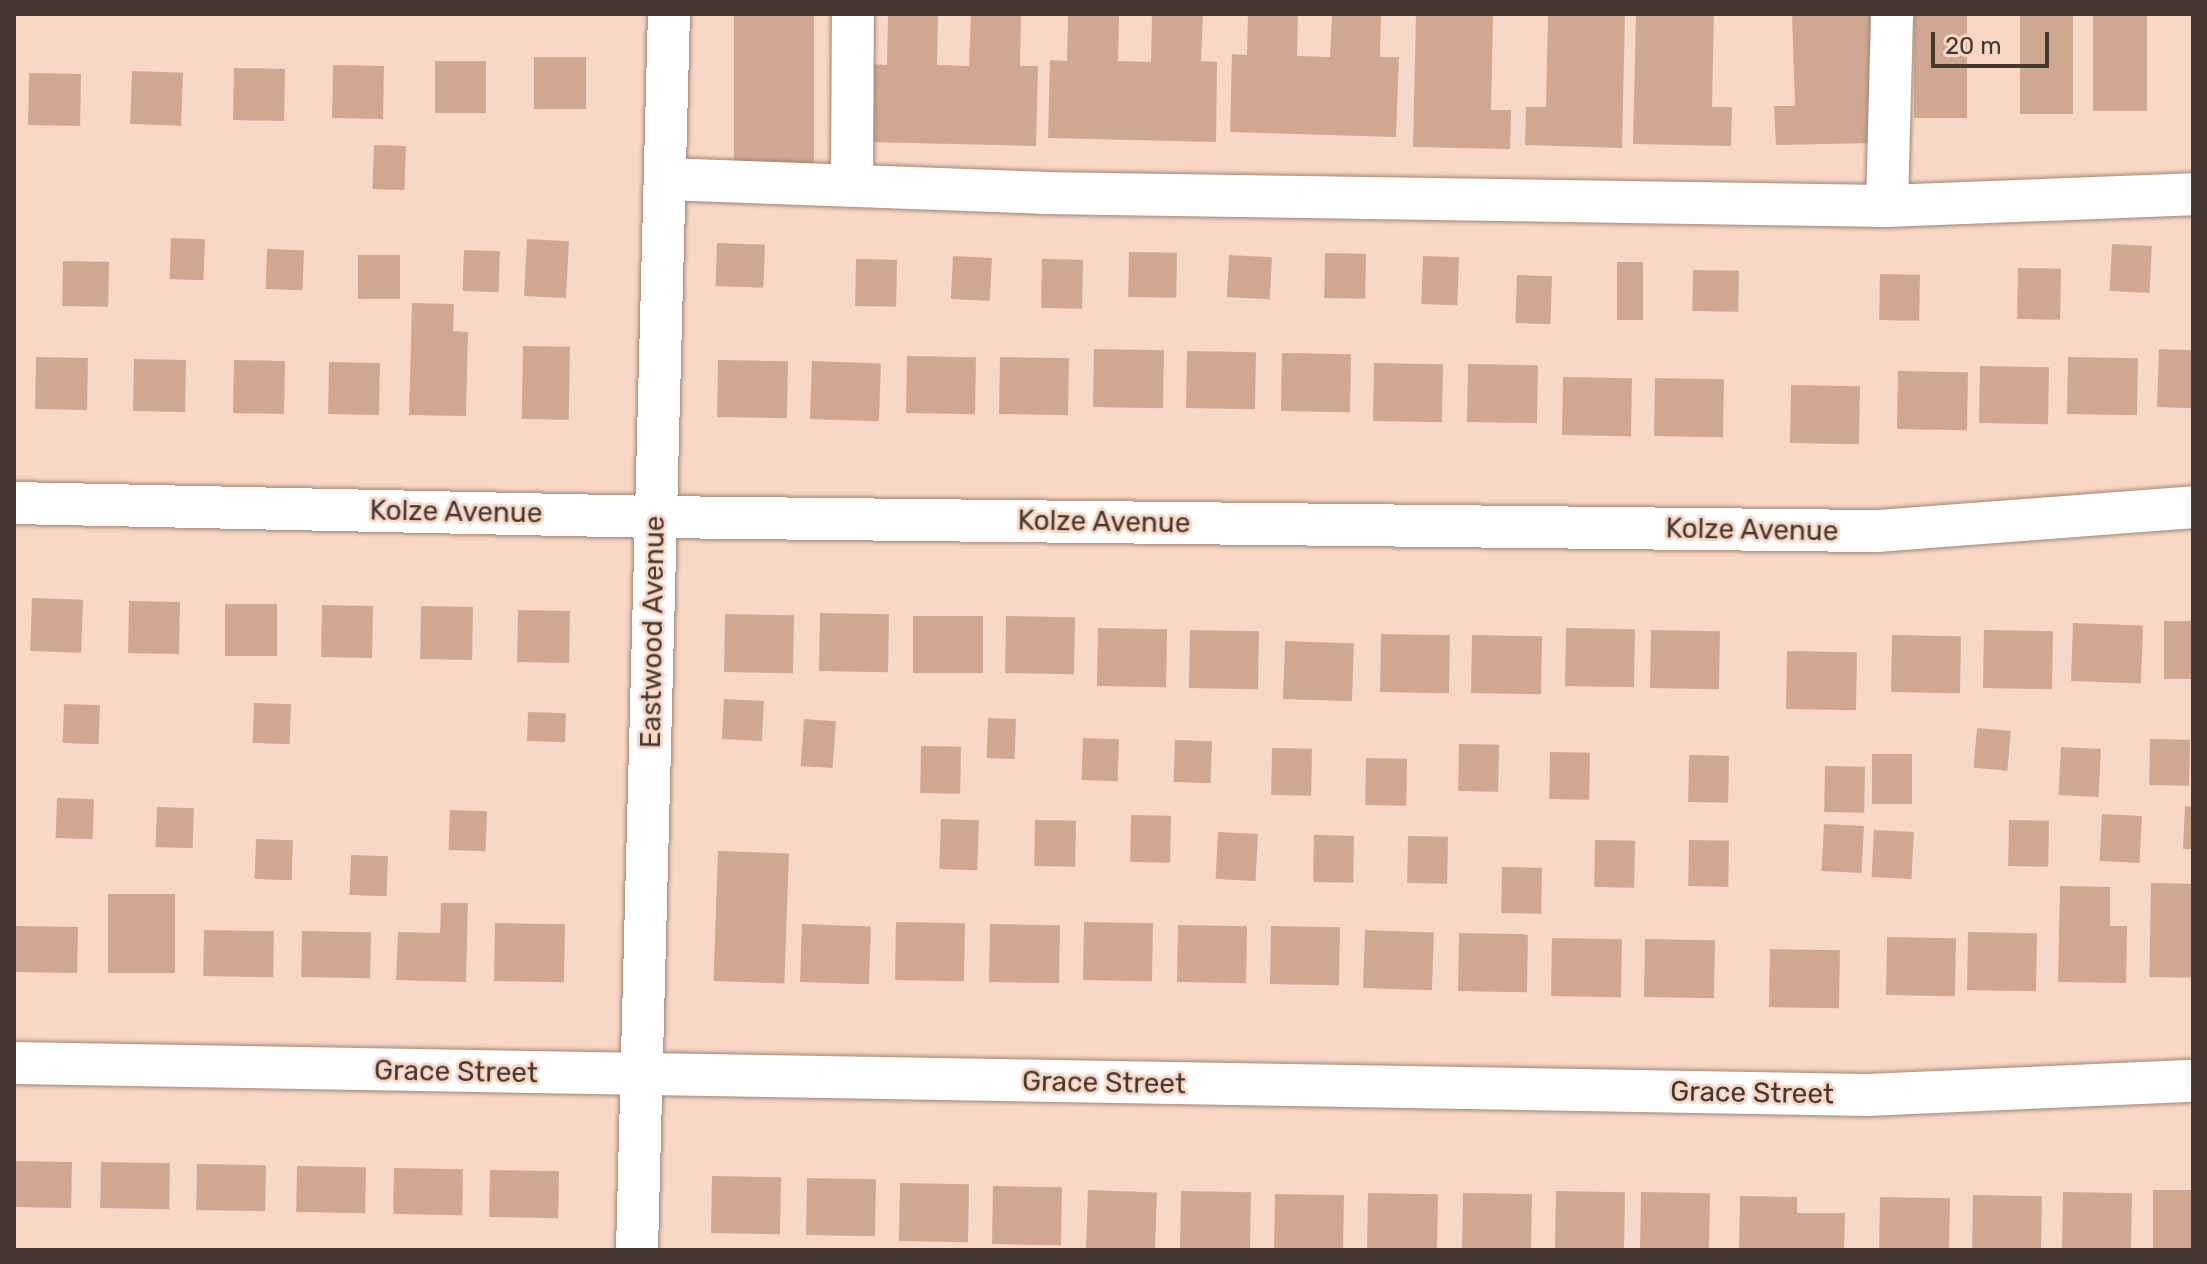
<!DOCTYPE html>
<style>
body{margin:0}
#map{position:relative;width:2207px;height:1264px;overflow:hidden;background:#f9d7c6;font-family:Rubik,sans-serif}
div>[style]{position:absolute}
.building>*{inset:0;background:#d0a892;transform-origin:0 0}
.roads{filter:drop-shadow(0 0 2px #a28372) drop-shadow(0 0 2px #a28372)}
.minor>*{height:42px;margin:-21px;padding:0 21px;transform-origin:21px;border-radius:21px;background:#fff}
span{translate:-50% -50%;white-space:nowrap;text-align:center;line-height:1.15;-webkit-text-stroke:6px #f9d7c6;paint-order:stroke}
.street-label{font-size:28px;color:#453831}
.frame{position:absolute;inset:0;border:16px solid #453831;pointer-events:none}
.scale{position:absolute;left:1931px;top:32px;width:118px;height:36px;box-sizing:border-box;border:4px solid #453831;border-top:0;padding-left:10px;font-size:24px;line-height:28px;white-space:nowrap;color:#453831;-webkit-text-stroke:6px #f9d7c6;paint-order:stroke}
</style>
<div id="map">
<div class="building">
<i style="left:734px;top:14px;width:80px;height:157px"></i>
<i style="clip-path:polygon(888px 14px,938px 14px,937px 65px,969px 66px,971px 14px,1021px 14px,1020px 66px,1038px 66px,1036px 146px,868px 142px,870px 64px,887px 65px)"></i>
<i style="clip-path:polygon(1068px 14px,1119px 14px,1118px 61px,1151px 62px,1152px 14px,1203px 14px,1201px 61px,1217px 62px,1216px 142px,1048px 138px,1050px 60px,1067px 61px)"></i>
<i style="clip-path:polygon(1248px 14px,1298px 14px,1297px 56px,1330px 57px,1332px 14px,1381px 14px,1380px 57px,1399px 57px,1396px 137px,1230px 132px,1232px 54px,1247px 55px)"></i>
<i style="clip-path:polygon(1416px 14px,1493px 14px,1491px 110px,1511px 110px,1510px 149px,1413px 147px)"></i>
<i style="clip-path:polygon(1548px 14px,1625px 14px,1622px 148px,1525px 145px,1526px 107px,1546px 107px)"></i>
<i style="clip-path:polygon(1636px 14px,1714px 14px,1712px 107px,1732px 107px,1731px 146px,1633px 144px)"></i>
<i style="clip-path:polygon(1792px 14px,1870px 14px,1872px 143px,1776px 145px,1774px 106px,1795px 106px)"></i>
<i style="left:1914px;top:14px;width:53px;height:104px"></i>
<i style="left:2020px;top:14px;width:53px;height:100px"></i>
<i style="left:2093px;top:14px;width:54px;height:97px"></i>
<i style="left:534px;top:57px;width:52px;height:52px"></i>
<i style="left:435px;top:61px;width:51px;height:52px"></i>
<i style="left:333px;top:65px;width:51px;height:53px;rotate:1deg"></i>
<i style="left:234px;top:68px;width:51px;height:52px;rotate:1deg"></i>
<i style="left:132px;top:71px;width:51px;height:53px;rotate:2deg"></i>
<i style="left:29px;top:73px;width:52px;height:52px;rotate:1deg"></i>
<i style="left:374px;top:145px;width:32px;height:44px;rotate:2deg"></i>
<i style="left:171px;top:238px;width:34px;height:41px;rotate:2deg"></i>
<i style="left:527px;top:239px;width:42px;height:57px;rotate:3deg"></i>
<i style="left:717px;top:243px;width:48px;height:43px;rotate:2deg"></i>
<i style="left:2112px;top:244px;width:40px;height:47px;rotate:3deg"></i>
<i style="left:267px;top:249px;width:37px;height:40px;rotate:2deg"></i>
<i style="left:464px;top:250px;width:36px;height:41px;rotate:2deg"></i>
<i style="left:1129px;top:252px;width:48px;height:45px;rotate:1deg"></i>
<i style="left:1325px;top:253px;width:41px;height:45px;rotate:1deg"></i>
<i style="left:358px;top:255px;width:42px;height:44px"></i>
<i style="left:1229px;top:255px;width:43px;height:42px;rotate:3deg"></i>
<i style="left:953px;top:256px;width:39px;height:43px;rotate:3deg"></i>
<i style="left:1423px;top:256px;width:36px;height:48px;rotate:2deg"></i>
<i style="left:856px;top:259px;width:41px;height:47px;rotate:1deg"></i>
<i style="left:1042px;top:259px;width:41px;height:49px;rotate:1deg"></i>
<i style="left:63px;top:261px;width:46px;height:45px;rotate:1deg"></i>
<i style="left:1617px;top:262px;width:26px;height:58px"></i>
<i style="left:2018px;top:268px;width:43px;height:51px;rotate:1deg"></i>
<i style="left:1693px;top:270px;width:46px;height:41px;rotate:1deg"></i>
<i style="left:1880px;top:274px;width:40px;height:46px;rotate:1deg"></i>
<i style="left:1517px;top:275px;width:35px;height:48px;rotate:2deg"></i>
<i style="clip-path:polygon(412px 303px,454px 304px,453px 331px,468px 332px,466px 416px,409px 415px)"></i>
<i style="left:523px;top:346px;width:47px;height:73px;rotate:1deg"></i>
<i style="left:1094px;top:349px;width:70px;height:58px;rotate:1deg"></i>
<i style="left:2159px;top:349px;width:34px;height:58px;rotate:2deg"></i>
<i style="left:1187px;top:351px;width:69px;height:57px;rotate:1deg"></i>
<i style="left:1282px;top:353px;width:69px;height:58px;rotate:1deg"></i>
<i style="left:907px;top:356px;width:69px;height:57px;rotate:1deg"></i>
<i style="left:36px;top:357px;width:52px;height:52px;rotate:1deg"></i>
<i style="left:1000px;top:357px;width:69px;height:57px;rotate:1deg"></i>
<i style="left:2068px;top:357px;width:70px;height:57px;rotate:1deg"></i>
<i style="left:134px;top:359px;width:52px;height:52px;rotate:1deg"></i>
<i style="left:234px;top:360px;width:51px;height:53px;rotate:1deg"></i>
<i style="left:718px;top:360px;width:70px;height:57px;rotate:1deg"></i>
<i style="left:812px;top:361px;width:69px;height:58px;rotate:2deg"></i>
<i style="left:329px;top:362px;width:51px;height:52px;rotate:1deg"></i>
<i style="left:1374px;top:363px;width:69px;height:58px;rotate:1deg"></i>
<i style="left:1468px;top:364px;width:70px;height:58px;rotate:1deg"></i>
<i style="left:1980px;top:366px;width:69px;height:57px;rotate:1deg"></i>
<i style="left:1898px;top:371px;width:70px;height:58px;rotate:1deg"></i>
<i style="left:1563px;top:377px;width:69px;height:58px;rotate:1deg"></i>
<i style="left:1655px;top:378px;width:69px;height:58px;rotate:1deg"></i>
<i style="left:1791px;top:385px;width:69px;height:58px;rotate:1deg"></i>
<i style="left:32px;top:598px;width:51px;height:53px;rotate:2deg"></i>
<i style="left:129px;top:601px;width:51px;height:52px;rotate:1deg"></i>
<i style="left:225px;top:604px;width:52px;height:52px"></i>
<i style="left:322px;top:605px;width:51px;height:52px;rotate:1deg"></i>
<i style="left:421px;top:606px;width:52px;height:53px;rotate:1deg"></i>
<i style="left:518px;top:610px;width:52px;height:52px;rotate:1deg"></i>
<i style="left:820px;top:613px;width:69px;height:58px;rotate:1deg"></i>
<i style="left:725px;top:614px;width:69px;height:58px;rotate:1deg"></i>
<i style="left:913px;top:616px;width:70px;height:57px"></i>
<i style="left:1006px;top:616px;width:69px;height:57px;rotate:1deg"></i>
<i style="left:2164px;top:621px;width:29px;height:58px"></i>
<i style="left:2073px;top:623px;width:70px;height:58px;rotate:2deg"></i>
<i style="left:1098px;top:628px;width:69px;height:58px;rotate:1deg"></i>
<i style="left:1566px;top:628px;width:69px;height:58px;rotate:1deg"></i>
<i style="left:1190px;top:630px;width:69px;height:58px;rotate:1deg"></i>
<i style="left:1651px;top:630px;width:69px;height:58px;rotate:1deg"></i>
<i style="left:1984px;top:630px;width:69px;height:58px;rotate:1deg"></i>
<i style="left:1381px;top:634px;width:69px;height:58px;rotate:1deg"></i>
<i style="left:1472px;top:635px;width:70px;height:58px;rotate:1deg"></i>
<i style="left:1892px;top:635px;width:69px;height:57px;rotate:1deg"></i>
<i style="left:1285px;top:641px;width:69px;height:58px;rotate:2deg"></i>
<i style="left:1787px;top:651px;width:70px;height:58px;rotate:1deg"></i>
<i style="left:724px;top:699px;width:40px;height:40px;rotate:3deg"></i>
<i style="left:254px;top:703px;width:37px;height:40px;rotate:2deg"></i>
<i style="left:64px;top:704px;width:36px;height:39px;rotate:2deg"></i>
<i style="left:528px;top:712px;width:38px;height:29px;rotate:2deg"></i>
<i style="left:988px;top:718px;width:28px;height:40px;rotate:2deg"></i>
<i style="left:804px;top:719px;width:32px;height:47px;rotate:4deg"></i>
<i style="left:1977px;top:728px;width:34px;height:40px;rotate:5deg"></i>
<i style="left:1083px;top:738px;width:36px;height:42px;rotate:2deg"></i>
<i style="left:2150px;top:739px;width:40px;height:46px;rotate:1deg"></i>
<i style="left:1175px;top:740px;width:37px;height:42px;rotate:2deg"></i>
<i style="left:1459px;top:744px;width:40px;height:47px;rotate:1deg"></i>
<i style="left:921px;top:746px;width:40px;height:47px;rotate:1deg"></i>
<i style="left:2061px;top:747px;width:40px;height:48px;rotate:3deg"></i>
<i style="left:1272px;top:748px;width:40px;height:47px;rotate:1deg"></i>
<i style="left:1550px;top:752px;width:40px;height:47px;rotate:1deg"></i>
<i style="left:1872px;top:754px;width:40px;height:50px"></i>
<i style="left:1689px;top:755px;width:40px;height:47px;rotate:1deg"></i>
<i style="left:1366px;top:758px;width:41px;height:47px;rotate:1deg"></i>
<i style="left:1825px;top:766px;width:40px;height:46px;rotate:1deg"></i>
<i style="left:57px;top:798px;width:37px;height:40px;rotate:2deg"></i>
<i style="clip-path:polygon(2185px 806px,2193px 807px,2193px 849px,2183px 849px)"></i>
<i style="left:157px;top:807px;width:37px;height:40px;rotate:2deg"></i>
<i style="left:450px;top:810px;width:37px;height:40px;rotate:2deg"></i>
<i style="left:2102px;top:814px;width:40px;height:47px;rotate:3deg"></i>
<i style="left:1131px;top:815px;width:40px;height:47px;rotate:1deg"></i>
<i style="left:941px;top:819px;width:38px;height:50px;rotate:2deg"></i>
<i style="left:1035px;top:820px;width:41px;height:46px;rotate:1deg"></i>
<i style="left:2009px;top:820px;width:40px;height:46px;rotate:1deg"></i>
<i style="left:1824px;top:824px;width:40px;height:47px;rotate:3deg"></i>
<i style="left:1874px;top:830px;width:40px;height:47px;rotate:3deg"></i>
<i style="left:1218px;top:832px;width:40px;height:47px;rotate:3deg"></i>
<i style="left:1314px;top:835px;width:40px;height:47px;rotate:1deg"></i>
<i style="left:1408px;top:836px;width:40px;height:47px;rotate:1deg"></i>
<i style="left:256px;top:839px;width:37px;height:40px;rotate:2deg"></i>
<i style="left:1595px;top:840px;width:40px;height:47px;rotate:1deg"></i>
<i style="left:1689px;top:840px;width:40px;height:46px;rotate:1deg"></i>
<i style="left:718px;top:851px;width:71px;height:130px;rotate:2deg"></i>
<i style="left:351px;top:855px;width:37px;height:40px;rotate:2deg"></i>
<i style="left:1502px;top:867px;width:40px;height:46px;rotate:1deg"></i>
<i style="left:2151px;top:883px;width:42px;height:94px;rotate:1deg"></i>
<i style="clip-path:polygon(2060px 886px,2110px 887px,2110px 926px,2127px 926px,2126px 983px,2058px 982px)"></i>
<i style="left:108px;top:894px;width:67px;height:79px"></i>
<i style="clip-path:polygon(441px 903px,468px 903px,466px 982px,396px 980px,398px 932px,440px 933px)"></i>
<i style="left:896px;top:922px;width:69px;height:58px;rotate:1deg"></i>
<i style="left:1084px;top:922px;width:69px;height:58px;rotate:1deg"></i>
<i style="left:495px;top:923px;width:70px;height:58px;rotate:1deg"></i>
<i style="left:802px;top:924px;width:69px;height:58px;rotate:2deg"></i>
<i style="left:990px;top:924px;width:70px;height:58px;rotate:1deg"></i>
<i style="left:1178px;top:925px;width:69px;height:57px;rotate:1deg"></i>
<i style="left:14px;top:926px;width:64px;height:46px;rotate:1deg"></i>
<i style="left:1271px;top:926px;width:69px;height:58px;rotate:1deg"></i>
<i style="left:204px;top:930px;width:70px;height:46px;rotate:1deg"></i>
<i style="left:1365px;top:930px;width:69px;height:58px;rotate:2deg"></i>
<i style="left:302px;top:931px;width:69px;height:46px;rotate:1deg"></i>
<i style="left:1968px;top:932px;width:69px;height:58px;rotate:1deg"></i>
<i style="left:1459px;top:933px;width:69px;height:58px;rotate:1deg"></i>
<i style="left:1887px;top:937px;width:69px;height:58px;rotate:1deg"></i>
<i style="left:1552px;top:938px;width:70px;height:58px;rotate:1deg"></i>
<i style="left:1645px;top:939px;width:70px;height:58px;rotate:1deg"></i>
<i style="left:1770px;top:949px;width:70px;height:58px;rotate:1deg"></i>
<i style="left:14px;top:1161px;width:58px;height:46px;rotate:1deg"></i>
<i style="left:101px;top:1162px;width:69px;height:46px;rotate:1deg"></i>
<i style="left:197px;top:1164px;width:69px;height:46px;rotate:1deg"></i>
<i style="left:297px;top:1166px;width:69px;height:46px;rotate:1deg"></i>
<i style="left:394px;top:1168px;width:69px;height:46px;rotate:1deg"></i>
<i style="left:490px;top:1170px;width:69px;height:47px;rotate:1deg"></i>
<i style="left:712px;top:1176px;width:69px;height:57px;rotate:1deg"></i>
<i style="left:807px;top:1178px;width:69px;height:57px;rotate:1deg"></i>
<i style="left:900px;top:1183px;width:69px;height:58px;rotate:1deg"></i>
<i style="left:993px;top:1186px;width:69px;height:58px;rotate:1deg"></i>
<i style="left:1088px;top:1190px;width:69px;height:58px;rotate:2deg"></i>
<i style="left:2153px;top:1190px;width:40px;height:58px"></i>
<i style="left:1181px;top:1191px;width:70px;height:58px;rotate:1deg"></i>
<i style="left:1556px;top:1191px;width:69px;height:58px;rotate:1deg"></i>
<i style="left:1641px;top:1192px;width:69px;height:57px;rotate:1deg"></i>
<i style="left:2063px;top:1192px;width:69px;height:58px;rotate:1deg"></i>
<i style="left:1368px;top:1193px;width:70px;height:57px;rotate:1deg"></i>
<i style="left:1463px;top:1193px;width:69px;height:57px;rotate:1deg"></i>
<i style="left:1275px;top:1194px;width:69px;height:56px;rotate:1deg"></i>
<i style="left:1973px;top:1195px;width:69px;height:55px;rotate:1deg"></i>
<i style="clip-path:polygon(1740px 1196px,1797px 1197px,1797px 1213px,1845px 1213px,1844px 1250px,1739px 1250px)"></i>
<i style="left:1880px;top:1197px;width:70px;height:53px;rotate:1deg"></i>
</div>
<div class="roads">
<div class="minor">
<i style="left:665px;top:179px;width:377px;rotate:2.1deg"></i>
<i style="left:1042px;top:193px;width:845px;rotate:0.88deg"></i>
<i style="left:1887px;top:206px;width:306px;rotate:-2.2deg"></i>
<i style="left:852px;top:186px;width:172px;rotate:-89.7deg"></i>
<i style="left:1887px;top:206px;width:192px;rotate:-88.5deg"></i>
<i style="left:14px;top:503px;width:642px;rotate:1.25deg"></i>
<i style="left:656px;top:517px;width:1221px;rotate:0.66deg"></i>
<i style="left:1877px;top:531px;width:317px;rotate:-4.3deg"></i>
<i style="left:14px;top:1063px;width:1853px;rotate:0.99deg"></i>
<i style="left:1867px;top:1095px;width:326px;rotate:-2.5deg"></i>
<i style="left:637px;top:1250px;width:1236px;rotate:-88.52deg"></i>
</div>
</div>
<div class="street-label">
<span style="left:456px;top:512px;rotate:1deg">Kolze Avenue</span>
<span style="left:1104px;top:522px;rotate:1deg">Kolze Avenue</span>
<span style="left:1752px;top:530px;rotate:1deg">Kolze Avenue</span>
<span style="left:653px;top:632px;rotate:-89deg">Eastwood Avenue</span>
<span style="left:456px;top:1072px;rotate:1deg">Grace Street</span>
<span style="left:1104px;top:1083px;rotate:1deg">Grace Street</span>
<span style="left:1752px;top:1093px;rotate:1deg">Grace Street</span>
</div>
<div class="frame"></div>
<div class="scale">20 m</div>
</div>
